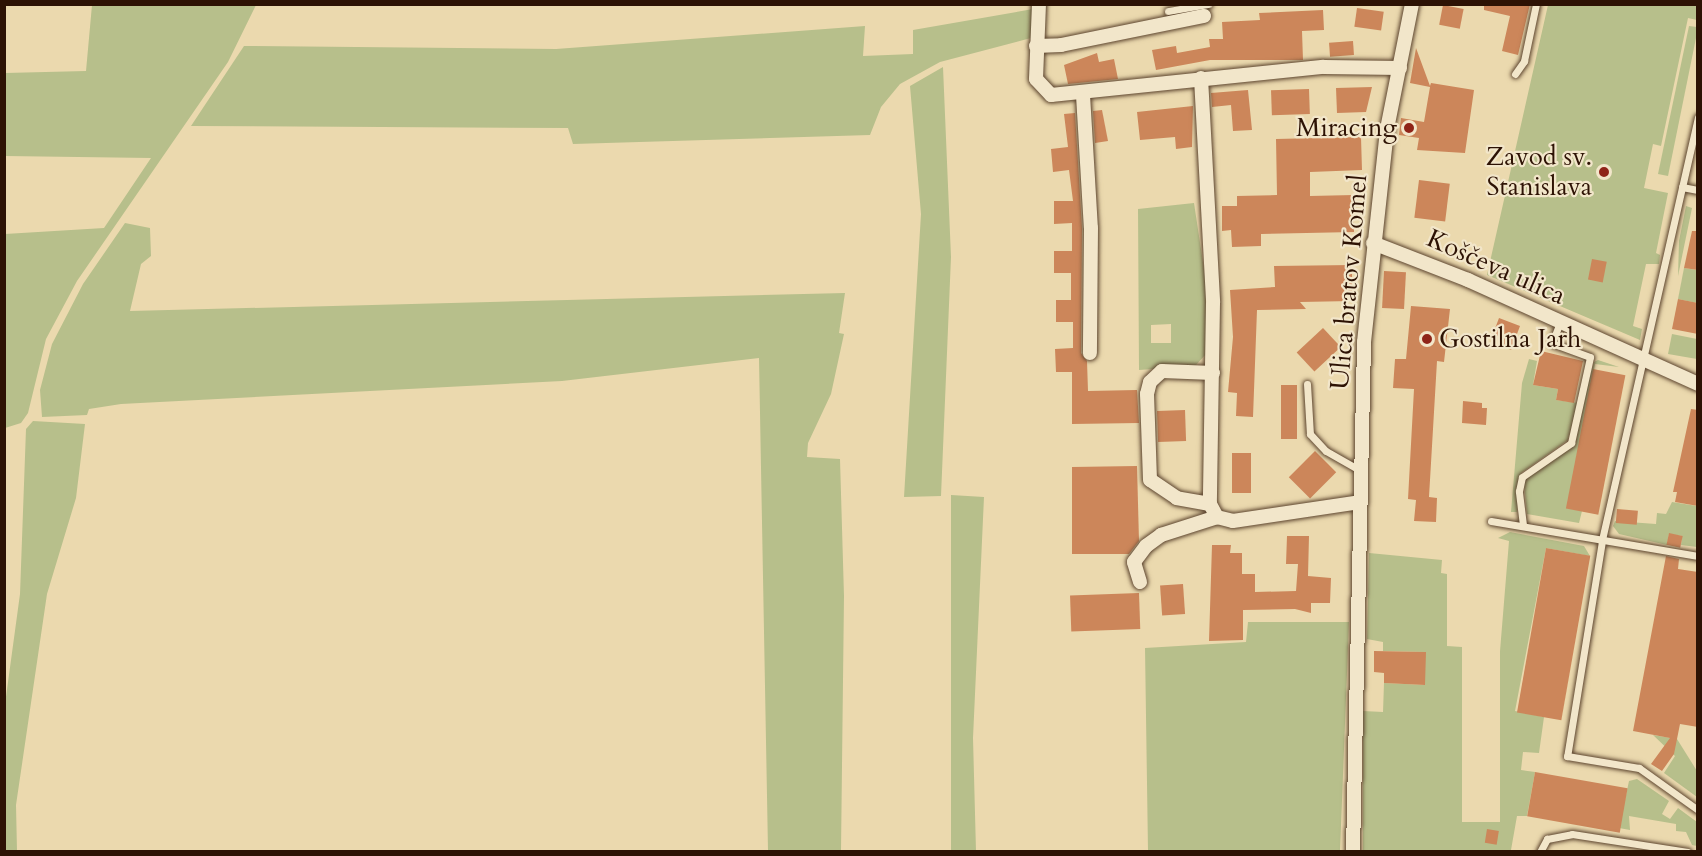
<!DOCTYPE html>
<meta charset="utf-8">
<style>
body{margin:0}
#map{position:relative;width:1702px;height:856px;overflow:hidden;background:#ebd9ae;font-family:Cardo,serif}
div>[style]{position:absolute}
.green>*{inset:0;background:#b7bf8b}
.building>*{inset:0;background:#cc865a;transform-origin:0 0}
.roads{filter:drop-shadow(0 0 2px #5c442e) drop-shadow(0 0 2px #5c442e)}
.service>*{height:7px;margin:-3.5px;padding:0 3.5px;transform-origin:3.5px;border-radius:3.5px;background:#f2e6ca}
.minor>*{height:14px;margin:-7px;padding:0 7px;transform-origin:7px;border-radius:7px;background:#f2e6ca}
.dots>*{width:16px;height:16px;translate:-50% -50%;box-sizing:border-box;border:3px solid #f2e6ca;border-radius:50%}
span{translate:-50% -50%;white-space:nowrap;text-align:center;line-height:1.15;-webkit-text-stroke:4.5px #f2e6ca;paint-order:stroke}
.poi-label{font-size:26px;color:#2d1204}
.right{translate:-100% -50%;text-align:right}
.left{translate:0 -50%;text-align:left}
.street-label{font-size:26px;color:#2d1204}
.frame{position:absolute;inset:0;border:6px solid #2d1204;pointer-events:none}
</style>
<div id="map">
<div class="green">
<i style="clip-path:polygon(92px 5px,256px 5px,228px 62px,77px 281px,46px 339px,28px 413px,21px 423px,5px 428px,5px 234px,104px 228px,151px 158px,5px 156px,5px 73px,86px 71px)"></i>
<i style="clip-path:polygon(1548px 5px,1697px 5px,1697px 20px,1688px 18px,1661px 146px,1653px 144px,1644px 188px,1668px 193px,1656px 253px,1660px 255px,1659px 264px,1646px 264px,1633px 326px,1642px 329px,1640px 340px,1487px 275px)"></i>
<i style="clip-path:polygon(1033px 9px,1031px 38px,940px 62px,900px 84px,881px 107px,870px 135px,573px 144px,568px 128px,191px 126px,244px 46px,556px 49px,865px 26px,863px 56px,913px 54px,913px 30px)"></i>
<i style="clip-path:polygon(1689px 26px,1697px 27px,1697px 33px,1668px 176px,1658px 174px)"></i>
<i style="clip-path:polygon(943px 67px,951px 257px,941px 496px,904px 497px,921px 214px,910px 86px)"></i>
<i style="clip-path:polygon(evenodd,1194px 203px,1205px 276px,1207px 353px,1195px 366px,1139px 370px,1138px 209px,1194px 203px,1171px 324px,1171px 343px,1151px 343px,1151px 325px,1171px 324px)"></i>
<i style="clip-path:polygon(1686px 206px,1692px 208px,1678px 276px,1679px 241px)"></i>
<i style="clip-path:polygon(125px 223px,150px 228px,151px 256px,141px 264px,130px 311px,845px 293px,839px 333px,844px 334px,831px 394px,808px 443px,807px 457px,840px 459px,844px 596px,841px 851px,768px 851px,759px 358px,562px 381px,121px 404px,89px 409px,87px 415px,42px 417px,40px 390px,52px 344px,83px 284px)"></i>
<i style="clip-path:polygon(1684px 268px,1697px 270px,1697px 303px,1678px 299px)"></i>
<i style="clip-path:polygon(1672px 334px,1697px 339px,1697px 359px,1668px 354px)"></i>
<i style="clip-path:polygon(1529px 359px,1537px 361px,1533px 385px,1558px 389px,1556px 400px,1578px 403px,1568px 440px,1521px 473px,1517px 512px,1511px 512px,1522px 383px)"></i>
<i style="clip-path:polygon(1598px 360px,1619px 367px,1595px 364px,1572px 509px,1582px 511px,1579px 523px,1527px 514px,1524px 483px,1530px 473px,1572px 445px,1594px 362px)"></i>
<i style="clip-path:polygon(33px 421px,85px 424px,76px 498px,47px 594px,16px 805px,17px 851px,5px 851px,5px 704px,20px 594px,26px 429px)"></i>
<i style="clip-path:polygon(951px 495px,984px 497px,973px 738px,976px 851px,951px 851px)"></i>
<i style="clip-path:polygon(1672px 502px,1697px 506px,1697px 547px,1681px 545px,1682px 536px,1669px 534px,1667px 545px,1619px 534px,1613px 526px,1615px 521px,1656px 524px,1657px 513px,1666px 514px)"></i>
<i style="clip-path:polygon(1510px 532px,1584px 546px,1590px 556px,1546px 548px,1515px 711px,1544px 717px,1539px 753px,1523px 752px,1521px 770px,1535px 772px,1527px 816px,1517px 816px,1511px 850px,1515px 851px,1363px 851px,1363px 711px,1383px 712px,1384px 683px,1425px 685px,1425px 652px,1383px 651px,1383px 642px,1367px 639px,1369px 553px,1442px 560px,1441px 573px,1447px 574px,1447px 646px,1462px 647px,1462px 822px,1500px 822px,1500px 651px,1509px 541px,1498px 538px)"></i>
<i style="clip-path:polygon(1248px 622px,1349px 622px,1340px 851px,1148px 851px,1145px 648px,1246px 642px)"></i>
<i style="clip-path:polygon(1653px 735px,1677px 739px,1697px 771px,1697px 797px,1664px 773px,1675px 756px)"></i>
<i style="clip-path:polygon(1637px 779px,1669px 801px,1662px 814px,1670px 819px,1678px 808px,1697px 822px,1697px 846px,1692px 845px,1686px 832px,1676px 831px,1676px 824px,1629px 816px,1630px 830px,1619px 828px,1629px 781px)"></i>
</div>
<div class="building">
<i style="clip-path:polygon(1484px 4px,1530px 4px,1518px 55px,1502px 51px,1510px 16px,1484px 10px)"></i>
<i style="left:1443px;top:5px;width:21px;height:20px;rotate:11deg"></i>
<i style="left:1357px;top:8px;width:27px;height:19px;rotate:8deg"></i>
<i style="clip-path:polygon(1323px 10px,1324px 30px,1302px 31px,1303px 60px,1210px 60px,1156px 70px,1152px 50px,1176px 46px,1177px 53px,1210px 47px,1209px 39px,1223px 39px,1222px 22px,1260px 20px,1259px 13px)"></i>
<i style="left:1353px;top:41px;width:14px;height:24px;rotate:86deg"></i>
<i style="clip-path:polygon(1416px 48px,1430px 86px,1431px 83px,1474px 90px,1465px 153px,1417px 150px,1419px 138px,1399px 135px,1401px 118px,1424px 122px,1430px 87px,1410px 83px)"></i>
<i style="clip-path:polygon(1097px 53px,1099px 62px,1114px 59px,1118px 79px,1068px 84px,1064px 65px)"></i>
<i style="clip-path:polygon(1372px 87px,1366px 112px,1337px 113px,1336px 88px)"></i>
<i style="left:1309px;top:89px;width:25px;height:38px;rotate:88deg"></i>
<i style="clip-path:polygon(1248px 90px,1252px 130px,1233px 131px,1231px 105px,1212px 107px,1211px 93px)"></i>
<i style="clip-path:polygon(1193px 106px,1192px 147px,1176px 149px,1175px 137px,1140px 140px,1137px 112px)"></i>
<i style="clip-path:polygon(1102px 110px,1108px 141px,1095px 143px,1093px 111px)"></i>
<i style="clip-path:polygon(1075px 113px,1082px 228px,1081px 353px,1087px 361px,1088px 391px,1137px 390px,1139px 423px,1072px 424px,1072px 372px,1056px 372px,1055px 349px,1073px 348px,1073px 322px,1056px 322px,1056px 300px,1071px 300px,1071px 273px,1054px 273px,1054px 251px,1072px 251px,1072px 223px,1054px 224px,1054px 201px,1073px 201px,1069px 170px,1053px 172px,1051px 149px,1068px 147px,1064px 114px)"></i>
<i style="clip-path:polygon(1361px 137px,1362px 170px,1310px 172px,1310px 196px,1354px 195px,1354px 232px,1261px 234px,1261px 246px,1232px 247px,1231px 230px,1222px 231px,1222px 206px,1237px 206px,1237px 196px,1277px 195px,1276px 139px)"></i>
<i style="left:1419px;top:180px;width:31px;height:38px;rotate:7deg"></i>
<i style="clip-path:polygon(1692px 231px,1698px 231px,1698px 270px,1684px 268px)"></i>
<i style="left:1592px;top:259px;width:15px;height:21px;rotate:11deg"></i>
<i style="clip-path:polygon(1352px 265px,1352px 301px,1300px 302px,1306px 309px,1257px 310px,1253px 417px,1236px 416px,1237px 393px,1228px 392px,1233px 337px,1230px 290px,1275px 287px,1274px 266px)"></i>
<i style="left:1384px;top:271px;width:22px;height:37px;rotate:3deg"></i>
<i style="clip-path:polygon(1678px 299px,1698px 303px,1698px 334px,1672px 329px)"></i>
<i style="clip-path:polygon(1411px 306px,1450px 309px,1444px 362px,1437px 361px,1429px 497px,1437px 498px,1436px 522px,1414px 521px,1416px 500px,1408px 499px,1414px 389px,1393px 388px,1395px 359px,1406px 359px)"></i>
<i style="clip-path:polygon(1499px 318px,1520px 326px,1511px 350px,1498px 345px,1501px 337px,1493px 334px)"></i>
<i style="left:1323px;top:328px;width:26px;height:36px;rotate:47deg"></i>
<i style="clip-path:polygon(1541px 351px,1583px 361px,1574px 403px,1556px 400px,1558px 389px,1533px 385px)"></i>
<i style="left:1593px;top:369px;width:33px;height:142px;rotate:11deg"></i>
<i style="left:1281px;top:385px;width:16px;height:54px"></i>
<i style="clip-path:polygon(1463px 401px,1482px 403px,1482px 408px,1487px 408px,1486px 425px,1462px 423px)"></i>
<i style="clip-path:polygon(1691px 409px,1698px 410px,1698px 506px,1675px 502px,1677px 492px,1673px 492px)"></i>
<i style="left:1185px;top:410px;width:31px;height:28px;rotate:88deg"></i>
<i style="left:1315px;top:451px;width:30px;height:37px;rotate:45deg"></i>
<i style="left:1232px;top:453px;width:19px;height:40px"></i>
<i style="clip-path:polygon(1137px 466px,1139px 541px,1129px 554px,1072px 554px,1072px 467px)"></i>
<i style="left:1617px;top:509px;width:21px;height:14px;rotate:5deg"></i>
<i style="left:1669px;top:533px;width:14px;height:12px;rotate:12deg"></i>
<i style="clip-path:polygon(1287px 536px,1309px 536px,1308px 576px,1331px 578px,1330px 603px,1311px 603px,1311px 613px,1295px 609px,1243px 610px,1243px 640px,1209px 641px,1212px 545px,1231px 545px,1230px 553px,1242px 553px,1242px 574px,1255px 574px,1255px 592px,1296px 591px,1298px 564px,1286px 564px)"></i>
<i style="left:1546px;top:548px;width:45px;height:167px;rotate:10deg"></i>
<i style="clip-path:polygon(1666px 556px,1679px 559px,1678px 569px,1698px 572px,1698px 727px,1680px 724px,1674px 754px,1662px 771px,1651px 764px,1670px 738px,1633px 731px)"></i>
<i style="left:1183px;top:584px;width:30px;height:23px;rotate:86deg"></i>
<i style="left:1139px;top:593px;width:36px;height:69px;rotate:88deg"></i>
<i style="clip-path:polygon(1374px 651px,1426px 652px,1425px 685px,1384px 683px,1384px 673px,1374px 672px)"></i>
<i style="left:1535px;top:772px;width:94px;height:45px;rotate:10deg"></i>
<i style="left:1487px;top:829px;width:12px;height:14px;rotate:9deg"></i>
</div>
<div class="roads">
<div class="service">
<i style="left:1168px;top:11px;width:41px;rotate:-9.9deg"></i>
<i style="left:1515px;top:74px;width:16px;rotate:-55deg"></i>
<i style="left:1524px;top:61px;width:58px;rotate:-78.1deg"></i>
<i style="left:1698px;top:117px;width:435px;rotate:102.8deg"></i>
<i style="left:1602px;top:541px;width:218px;rotate:99.2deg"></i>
<i style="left:1567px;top:756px;width:73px;rotate:9.5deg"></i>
<i style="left:1639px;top:768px;width:72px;rotate:35.4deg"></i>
<i style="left:1682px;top:187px;width:16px;rotate:11deg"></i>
<i style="left:1307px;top:384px;width:50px;rotate:86.6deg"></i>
<i style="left:1310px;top:434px;width:23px;rotate:47deg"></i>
<i style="left:1326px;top:451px;width:40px;rotate:29.7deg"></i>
<i style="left:1491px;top:521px;width:210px;rotate:9.6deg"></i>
<i style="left:1523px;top:525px;width:34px;rotate:-97deg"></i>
<i style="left:1519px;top:491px;width:14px;rotate:-78deg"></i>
<i style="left:1522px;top:477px;width:60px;rotate:-34.8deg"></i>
<i style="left:1571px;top:443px;width:88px;rotate:-77.5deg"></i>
<i style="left:1590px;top:357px;width:40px;rotate:-159.8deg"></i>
<i style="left:1552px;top:343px;width:22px;rotate:-69deg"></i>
<i style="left:1540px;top:852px;width:15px;rotate:-62deg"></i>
<i style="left:1547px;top:839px;width:25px;rotate:-11deg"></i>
<i style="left:1572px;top:834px;width:117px;rotate:8.8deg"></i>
</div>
<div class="minor">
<i style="left:1039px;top:4px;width:75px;rotate:92.3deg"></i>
<i style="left:1036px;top:79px;width:22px;rotate:47deg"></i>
<i style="left:1051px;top:95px;width:274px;rotate:-5.9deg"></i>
<i style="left:1324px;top:67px;width:76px;rotate:0.8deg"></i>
<i style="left:1036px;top:46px;width:25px;rotate:-2deg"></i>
<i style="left:1061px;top:45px;width:146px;rotate:-11.5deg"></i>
<i style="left:1201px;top:78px;width:225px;rotate:86.9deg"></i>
<i style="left:1213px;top:303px;width:201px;rotate:90.9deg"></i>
<i style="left:1210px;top:504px;width:15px;rotate:62deg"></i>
<i style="left:1217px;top:517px;width:16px;rotate:14deg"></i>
<i style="left:1233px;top:521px;width:128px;rotate:-8.5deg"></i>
<i style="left:1083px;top:95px;width:133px;rotate:86.6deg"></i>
<i style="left:1091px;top:228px;width:125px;rotate:90.5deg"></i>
<i style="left:1373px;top:243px;width:102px;rotate:21.3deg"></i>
<i style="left:1468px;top:280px;width:252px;rotate:24.3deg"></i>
<i style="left:1210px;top:504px;width:34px;rotate:-170deg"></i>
<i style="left:1177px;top:498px;width:32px;rotate:-146deg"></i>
<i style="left:1150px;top:480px;width:86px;rotate:-92deg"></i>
<i style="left:1147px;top:394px;width:12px;rotate:-76deg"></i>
<i style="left:1150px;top:382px;width:16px;rotate:-43deg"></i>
<i style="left:1162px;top:371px;width:51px;rotate:2.2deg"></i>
<i style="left:1140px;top:582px;width:21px;rotate:-107deg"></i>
<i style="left:1134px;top:562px;width:20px;rotate:-53deg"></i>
<i style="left:1146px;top:546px;width:19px;rotate:-36deg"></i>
<i style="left:1161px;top:535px;width:59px;rotate:-17.8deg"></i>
<i style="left:1353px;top:852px;width:510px;rotate:-88.76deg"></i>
<i style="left:1364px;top:342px;width:214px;rotate:-83.8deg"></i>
<i style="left:1387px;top:129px;width:127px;rotate:-78.7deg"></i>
</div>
</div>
<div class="dots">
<i style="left:1409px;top:128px;background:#8f2418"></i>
<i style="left:1604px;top:172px;background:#8f2418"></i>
<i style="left:1427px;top:339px;background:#8f2418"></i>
</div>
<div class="poi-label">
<span class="right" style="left:1397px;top:128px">Miracing</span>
<span class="right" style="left:1592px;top:172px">Zavod sv.<br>Stanislava</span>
<span class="left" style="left:1439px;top:339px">Gostilna Jarh</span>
</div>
<div class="street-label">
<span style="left:1496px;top:267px;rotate:24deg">Koščeva ulica</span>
<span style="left:1349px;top:282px;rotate:-85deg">Ulica bratov Komel</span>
</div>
<div class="frame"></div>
</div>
